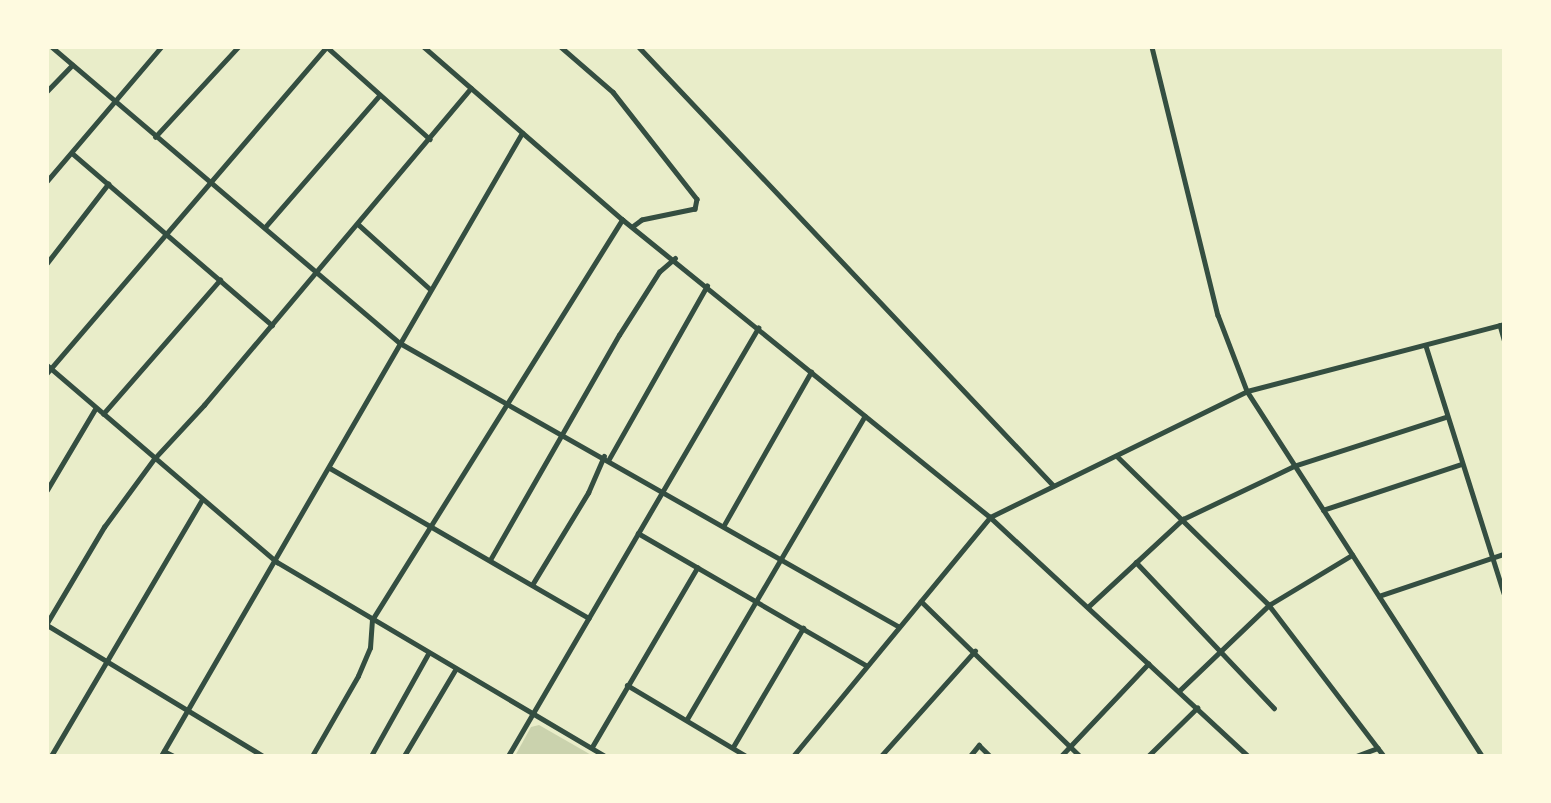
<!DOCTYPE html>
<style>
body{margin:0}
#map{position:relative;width:1551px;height:803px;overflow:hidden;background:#e9edc9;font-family:"Fira Sans Condensed",sans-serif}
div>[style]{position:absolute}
.green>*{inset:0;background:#cad2ad}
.minor>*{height:4.5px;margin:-2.25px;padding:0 2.25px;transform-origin:2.25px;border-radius:2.25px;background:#344e41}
.tertiary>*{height:5px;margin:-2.5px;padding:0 2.5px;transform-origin:2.5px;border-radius:2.5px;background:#344e41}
span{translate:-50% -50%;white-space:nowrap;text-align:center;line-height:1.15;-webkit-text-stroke:5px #fefae0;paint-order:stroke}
.frame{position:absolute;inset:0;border:49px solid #fefae0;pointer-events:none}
</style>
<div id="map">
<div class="green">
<div style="clip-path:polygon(539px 725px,593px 756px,515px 756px,531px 727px)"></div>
</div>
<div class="minor">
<div style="left:52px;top:47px;width:457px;rotate:40.4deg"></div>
<div style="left:400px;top:343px;width:573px;rotate:29.61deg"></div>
<div style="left:327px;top:47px;width:138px;rotate:41.8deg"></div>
<div style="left:424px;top:47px;width:262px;rotate:41deg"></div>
<div style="left:622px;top:219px;width:474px;rotate:39deg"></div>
<div style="left:990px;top:517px;width:352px;rotate:42.8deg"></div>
<div style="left:561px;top:47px;width:69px;rotate:40.9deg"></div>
<div style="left:613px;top:92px;width:136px;rotate:51.9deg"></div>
<div style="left:697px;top:199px;width:10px;rotate:101deg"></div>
<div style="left:695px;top:209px;width:54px;rotate:168.3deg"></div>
<div style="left:642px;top:220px;width:10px;rotate:143deg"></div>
<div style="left:639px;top:47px;width:603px;rotate:46.61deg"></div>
<div style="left:1152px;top:47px;width:276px;rotate:76.2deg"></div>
<div style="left:1218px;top:315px;width:81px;rotate:69.1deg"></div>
<div style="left:1247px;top:391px;width:434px;rotate:57.2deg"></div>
<div style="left:47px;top:91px;width:36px;rotate:-46deg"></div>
<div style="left:155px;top:137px;width:122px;rotate:-47.3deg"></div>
<div style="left:72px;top:153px;width:264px;rotate:40.7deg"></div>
<div style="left:47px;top:181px;width:176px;rotate:-49.6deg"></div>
<div style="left:359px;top:225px;width:96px;rotate:42deg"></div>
<div style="left:266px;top:226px;width:172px;rotate:-49deg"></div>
<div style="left:47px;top:263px;width:100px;rotate:-52.3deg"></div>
<div style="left:1500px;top:325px;width:15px;rotate:74deg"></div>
<div style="left:1426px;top:346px;width:259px;rotate:72.5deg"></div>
<div style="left:47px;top:365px;width:303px;rotate:40.6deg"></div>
<div style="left:277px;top:562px;width:381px;rotate:30.6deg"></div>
<div style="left:47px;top:373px;width:429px;rotate:-49.4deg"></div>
<div style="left:103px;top:414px;width:178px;rotate:-48.9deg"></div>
<div style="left:1118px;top:457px;width:211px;rotate:44.4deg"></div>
<div style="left:1269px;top:605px;width:190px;rotate:52.7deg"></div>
<div style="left:609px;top:459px;width:199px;rotate:-60.5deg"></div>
<div style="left:330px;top:468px;width:299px;rotate:30.1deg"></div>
<div style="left:47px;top:490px;width:94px;rotate:-59.3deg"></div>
<div style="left:1323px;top:510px;width:145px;rotate:-18.4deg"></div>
<div style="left:724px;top:525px;width:176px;rotate:-60.4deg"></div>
<div style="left:638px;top:533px;width:263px;rotate:30.1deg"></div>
<div style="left:490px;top:560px;width:259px;rotate:-60.2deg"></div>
<div style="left:619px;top:335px;width:75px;rotate:-57.6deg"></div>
<div style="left:659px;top:272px;width:21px;rotate:-41deg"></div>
<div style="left:1136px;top:562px;width:201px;rotate:46.6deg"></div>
<div style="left:532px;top:585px;width:108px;rotate:-58.7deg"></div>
<div style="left:588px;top:493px;width:40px;rotate:-66.6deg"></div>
<div style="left:1379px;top:596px;width:132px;rotate:-18.6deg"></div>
<div style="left:921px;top:601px;width:222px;rotate:44.3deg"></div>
<div style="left:1089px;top:606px;width:128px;rotate:-42.8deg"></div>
<div style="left:1183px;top:519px;width:123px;rotate:-25.5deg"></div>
<div style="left:1294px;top:466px;width:160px;rotate:-17.9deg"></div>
<div style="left:47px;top:623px;width:112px;rotate:-59.3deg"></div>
<div style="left:104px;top:527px;width:84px;rotate:-53.7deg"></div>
<div style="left:154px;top:459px;width:74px;rotate:-47.2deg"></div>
<div style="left:204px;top:405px;width:414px;rotate:-49.9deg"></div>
<div style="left:47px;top:625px;width:253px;rotate:31.2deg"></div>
<div style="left:627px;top:685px;width:139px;rotate:30.8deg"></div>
<div style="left:1179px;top:691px;width:124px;rotate:-43.7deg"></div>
<div style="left:1269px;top:605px;width:97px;rotate:-31.1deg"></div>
<div style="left:687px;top:719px;width:351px;rotate:-59.6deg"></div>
<div style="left:592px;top:747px;width:208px;rotate:-59.6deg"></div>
<div style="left:733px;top:747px;width:138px;rotate:-59.5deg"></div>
<div style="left:164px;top:751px;width:11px;rotate:27deg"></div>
<div style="left:51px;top:756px;width:297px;rotate:-59.5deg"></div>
<div style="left:161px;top:756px;width:720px;rotate:-59.91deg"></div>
<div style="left:312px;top:756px;width:92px;rotate:-60.1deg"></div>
<div style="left:358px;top:676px;width:30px;rotate:-67deg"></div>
<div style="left:370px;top:648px;width:28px;rotate:-86deg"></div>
<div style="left:372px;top:620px;width:472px;rotate:-58deg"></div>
<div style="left:371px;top:756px;width:117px;rotate:-60.8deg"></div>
<div style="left:404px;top:756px;width:100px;rotate:-59.3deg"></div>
<div style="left:508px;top:756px;width:496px;rotate:-59.7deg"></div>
<div style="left:881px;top:756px;width:141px;rotate:-48.2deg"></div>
<div style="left:970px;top:756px;width:14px;rotate:-51deg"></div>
<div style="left:979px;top:745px;width:16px;rotate:45deg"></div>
<div style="left:1061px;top:756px;width:127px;rotate:-46.6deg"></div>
<div style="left:1148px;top:756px;width:69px;rotate:-44.4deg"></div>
<div style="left:1356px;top:756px;width:23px;rotate:-20deg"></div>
</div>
<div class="tertiary">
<div style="left:793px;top:756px;width:310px;rotate:-50.5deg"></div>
<div style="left:990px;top:517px;width:286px;rotate:-26.1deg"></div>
<div style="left:1247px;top:391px;width:266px;rotate:-14.6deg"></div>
</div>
<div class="frame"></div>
</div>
